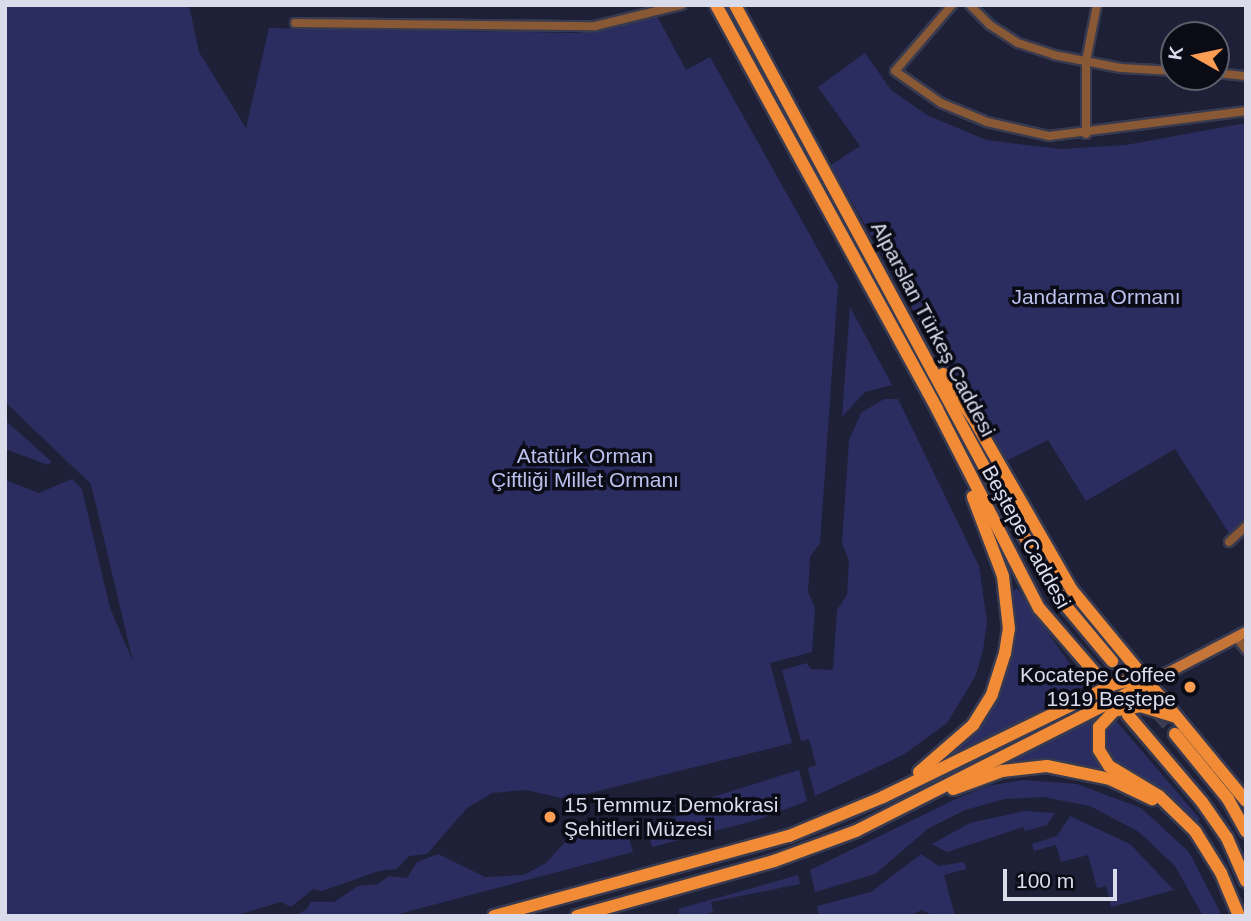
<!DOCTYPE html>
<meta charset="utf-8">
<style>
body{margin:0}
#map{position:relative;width:1251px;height:921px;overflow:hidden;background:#1e2037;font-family:Helvetica,sans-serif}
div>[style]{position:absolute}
.green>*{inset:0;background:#2b2d60}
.primary-tunnel>*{height:12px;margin-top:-6px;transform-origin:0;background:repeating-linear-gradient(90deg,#3a3c52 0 12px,transparent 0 18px)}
.roads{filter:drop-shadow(2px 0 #383a50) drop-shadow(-2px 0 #383a50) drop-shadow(0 2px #383a50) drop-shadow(0 -2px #383a50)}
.street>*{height:8px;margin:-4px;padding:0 4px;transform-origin:4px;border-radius:4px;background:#895834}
.secondary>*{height:10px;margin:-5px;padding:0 5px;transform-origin:5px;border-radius:5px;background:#c47537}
.primary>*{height:12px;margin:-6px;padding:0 6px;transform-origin:6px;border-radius:6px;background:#f18b36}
.dots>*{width:19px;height:19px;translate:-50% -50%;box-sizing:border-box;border:4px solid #0a0b15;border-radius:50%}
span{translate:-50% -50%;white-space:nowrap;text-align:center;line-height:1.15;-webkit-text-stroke:7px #0a0b15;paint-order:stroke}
.park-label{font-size:21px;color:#bac1ec}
.street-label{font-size:21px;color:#dadcec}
.poi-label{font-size:21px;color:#dadcec}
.right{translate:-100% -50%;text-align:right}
.left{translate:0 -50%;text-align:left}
.frame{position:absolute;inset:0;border:7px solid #dadcec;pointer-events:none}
.north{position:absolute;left:1160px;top:21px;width:70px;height:70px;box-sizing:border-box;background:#0a0b15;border:2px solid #5d5f6b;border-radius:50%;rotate:279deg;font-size:19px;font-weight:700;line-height:28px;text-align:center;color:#dadcec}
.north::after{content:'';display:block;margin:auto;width:24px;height:32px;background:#fc9d54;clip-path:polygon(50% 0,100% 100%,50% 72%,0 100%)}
.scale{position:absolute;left:1003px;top:869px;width:114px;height:32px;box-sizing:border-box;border:4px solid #dadcec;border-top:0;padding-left:9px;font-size:21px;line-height:24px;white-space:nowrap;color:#dadcec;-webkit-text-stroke:5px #0a0b15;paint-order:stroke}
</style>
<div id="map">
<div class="green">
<div style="clip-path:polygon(5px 5px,189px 5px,199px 52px,246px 128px,269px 28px,579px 33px,657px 16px,686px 70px,710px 57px,838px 285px,820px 543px,810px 557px,808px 592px,815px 608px,812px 652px,770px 663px,792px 743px,566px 799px,526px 790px,492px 793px,467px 808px,427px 854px,409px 856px,397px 869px,379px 871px,322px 891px,313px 889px,291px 907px,281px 902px,237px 915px,5px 916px,5px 480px,39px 493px,72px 479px,82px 489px,110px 608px,133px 662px,91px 484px,5px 402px)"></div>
<div style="clip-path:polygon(865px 53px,891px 90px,927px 115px,986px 140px,1060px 149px,1126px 145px,1246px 123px,1246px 519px,1229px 533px,1175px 449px,1086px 501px,1048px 440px,1006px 461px,988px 425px,936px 350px,831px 165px,860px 146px,818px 87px)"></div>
<div style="clip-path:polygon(850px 307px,892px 385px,865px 392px,842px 417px)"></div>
<div style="clip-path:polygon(884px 399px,898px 399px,979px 566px,987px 622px,983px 650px,976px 675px,947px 723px,903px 755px,815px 796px,808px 768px,816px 765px,809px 739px,801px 741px,782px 670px,807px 663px,811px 669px,833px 670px,837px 610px,847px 595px,849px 560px,842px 544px,849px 440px,861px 413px)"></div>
<div style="clip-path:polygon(5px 420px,52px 462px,48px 465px,5px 449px)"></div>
<div style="clip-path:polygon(1017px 588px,1085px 686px,933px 768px,977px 728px,996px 695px,1009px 662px,1011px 592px)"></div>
<div style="clip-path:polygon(1106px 711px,1095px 725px,1092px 741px,1095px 755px,1107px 770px,1042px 761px,992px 768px)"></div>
<div style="clip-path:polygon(1112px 716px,1200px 819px,1196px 824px,1158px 790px,1107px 759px,1102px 732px)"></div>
<div style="clip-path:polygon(799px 770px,807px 801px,757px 820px,652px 847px,648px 832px,654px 822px,682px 815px,680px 807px)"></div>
<div style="clip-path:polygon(1023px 780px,1077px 784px,1141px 808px,1189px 852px,1222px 916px,1203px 916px,1175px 866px,1139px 832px,1090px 806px,1043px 797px,1005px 799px,965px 810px,929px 828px,875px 874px,815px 892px,810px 870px,958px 798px,987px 786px)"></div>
<div style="clip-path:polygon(1025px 811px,1055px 813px,1047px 825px,1025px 831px,1023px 827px,947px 852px,932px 844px,970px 823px)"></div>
<div style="clip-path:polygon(1070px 816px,1130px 844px,1174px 890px,1111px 907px,1106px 886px,1097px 888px,1088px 855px,1061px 862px,1056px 845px,1034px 851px,1032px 844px,1057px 836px)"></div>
<div style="clip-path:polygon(589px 831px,592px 839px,620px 831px,629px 837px,633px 852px,391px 916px,292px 916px,306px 910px,311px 902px,334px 902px,358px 886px,378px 884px,389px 876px,407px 878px,417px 862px,438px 854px,485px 877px,524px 875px,546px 863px,568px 839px)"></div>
<div style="clip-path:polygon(921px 854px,939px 866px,964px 862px,966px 869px,944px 875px,955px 916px,934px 916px,922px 910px,908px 916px,819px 916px,817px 906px,871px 892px)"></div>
<div style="clip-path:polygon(798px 875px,800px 884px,711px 902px,713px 912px,700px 916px,680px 916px,678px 909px)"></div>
</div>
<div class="primary-tunnel">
<div style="left:1112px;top:661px;width:96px;rotate:49.2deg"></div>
</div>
<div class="roads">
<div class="street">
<div style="left:952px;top:5px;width:87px;rotate:130.8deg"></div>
<div style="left:895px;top:71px;width:56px;rotate:34.8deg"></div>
<div style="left:941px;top:103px;width:50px;rotate:22.4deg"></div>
<div style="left:987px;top:122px;width:64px;rotate:12.7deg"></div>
<div style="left:1049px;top:136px;width:199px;rotate:-7.2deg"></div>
<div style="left:970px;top:5px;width:28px;rotate:45deg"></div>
<div style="left:990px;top:25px;width:33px;rotate:33deg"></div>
<div style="left:1018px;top:43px;width:38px;rotate:18deg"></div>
<div style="left:1054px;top:55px;width:68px;rotate:11deg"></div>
<div style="left:1121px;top:68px;width:53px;rotate:3.2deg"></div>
<div style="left:295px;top:23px;width:300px;rotate:0.6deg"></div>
<div style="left:595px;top:26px;width:89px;rotate:-13.7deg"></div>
<div style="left:1216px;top:73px;width:30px;rotate:6deg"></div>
<div style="left:1086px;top:134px;width:73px;rotate:-90deg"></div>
<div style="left:1086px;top:61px;width:57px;rotate:-78.9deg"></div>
<div style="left:1229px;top:542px;width:23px;rotate:-43deg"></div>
<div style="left:1236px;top:637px;width:16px;rotate:52deg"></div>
</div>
<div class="secondary">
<div style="left:1148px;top:683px;width:110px;rotate:-27.5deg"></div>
</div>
<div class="primary">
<div style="left:716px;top:5px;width:460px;rotate:61.3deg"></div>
<div style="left:937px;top:409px;width:224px;rotate:62.9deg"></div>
<div style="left:1039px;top:608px;width:87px;rotate:49.2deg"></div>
<div style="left:735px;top:5px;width:558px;rotate:61.64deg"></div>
<div style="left:1000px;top:496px;width:128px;rotate:59deg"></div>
<div style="left:1066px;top:606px;width:72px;rotate:50.1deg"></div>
<div style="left:943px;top:374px;width:53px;rotate:55.7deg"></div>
<div style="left:973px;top:418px;width:198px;rotate:60.1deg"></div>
<div style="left:1072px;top:590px;width:273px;rotate:50.5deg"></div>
<div style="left:1128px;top:715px;width:114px;rotate:49.6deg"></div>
<div style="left:1202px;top:802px;width:44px;rotate:55.2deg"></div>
<div style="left:1227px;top:838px;width:47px;rotate:66.2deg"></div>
<div style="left:1173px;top:716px;width:34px;rotate:-163deg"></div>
<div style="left:1141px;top:706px;width:27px;rotate:170deg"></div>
<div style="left:1114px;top:711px;width:22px;rotate:133deg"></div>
<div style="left:1099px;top:727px;width:23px;rotate:90deg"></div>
<div style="left:1099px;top:750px;width:19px;rotate:58deg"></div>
<div style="left:1109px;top:766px;width:58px;rotate:31deg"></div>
<div style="left:1159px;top:796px;width:50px;rotate:44.2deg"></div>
<div style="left:1195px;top:831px;width:49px;rotate:58.2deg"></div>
<div style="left:1221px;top:873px;width:47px;rotate:67.3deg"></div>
<div style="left:1175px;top:734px;width:84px;rotate:50.8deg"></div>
<div style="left:1228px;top:799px;width:37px;rotate:61deg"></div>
<div style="left:919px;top:772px;width:72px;rotate:-41deg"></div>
<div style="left:973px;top:725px;width:36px;rotate:-58deg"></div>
<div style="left:992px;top:694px;width:43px;rotate:-72.4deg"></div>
<div style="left:1005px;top:653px;width:24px;rotate:-81deg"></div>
<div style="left:1009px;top:629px;width:53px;rotate:-96.5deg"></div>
<div style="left:1003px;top:576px;width:85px;rotate:-110.8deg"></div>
<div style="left:953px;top:789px;width:52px;rotate:-20.2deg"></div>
<div style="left:1002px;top:771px;width:45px;rotate:-6.3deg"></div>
<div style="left:1047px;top:766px;width:64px;rotate:11.7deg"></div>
<div style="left:1110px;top:779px;width:47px;rotate:25.5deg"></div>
<div style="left:494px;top:916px;width:306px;rotate:-15.2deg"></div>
<div style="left:789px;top:836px;width:102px;rotate:-22.5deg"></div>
<div style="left:883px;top:797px;width:258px;rotate:-26deg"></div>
<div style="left:1115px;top:684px;width:16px;rotate:-14deg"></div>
<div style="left:1131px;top:680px;width:17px;rotate:10deg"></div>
<div style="left:577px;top:916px;width:205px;rotate:-15.6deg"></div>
<div style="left:774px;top:861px;width:87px;rotate:-20.1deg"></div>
<div style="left:856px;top:831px;width:327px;rotate:-26.9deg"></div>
</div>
</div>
<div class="dots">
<div style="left:1190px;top:687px;background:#fc9d54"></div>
<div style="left:550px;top:817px;background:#fc9d54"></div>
</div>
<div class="park-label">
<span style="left:1096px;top:297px">Jandarma Ormanı</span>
<span style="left:585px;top:468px">Atatürk Orman<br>Çiftliği Millet Ormanı</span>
</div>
<div class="street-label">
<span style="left:933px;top:329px;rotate:62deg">Alparslan Türkeş Caddesi</span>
<span style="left:1026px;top:537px;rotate:61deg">Beştepe Caddesi</span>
</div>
<div class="poi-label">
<span class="right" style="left:1176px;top:687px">Kocatepe Coffee<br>1919 Beştepe</span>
<span class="left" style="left:564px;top:817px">15 Temmuz Demokrasi<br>Şehitleri Müzesi</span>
</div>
<div class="frame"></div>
<div class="north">K</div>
<div class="scale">100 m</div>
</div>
